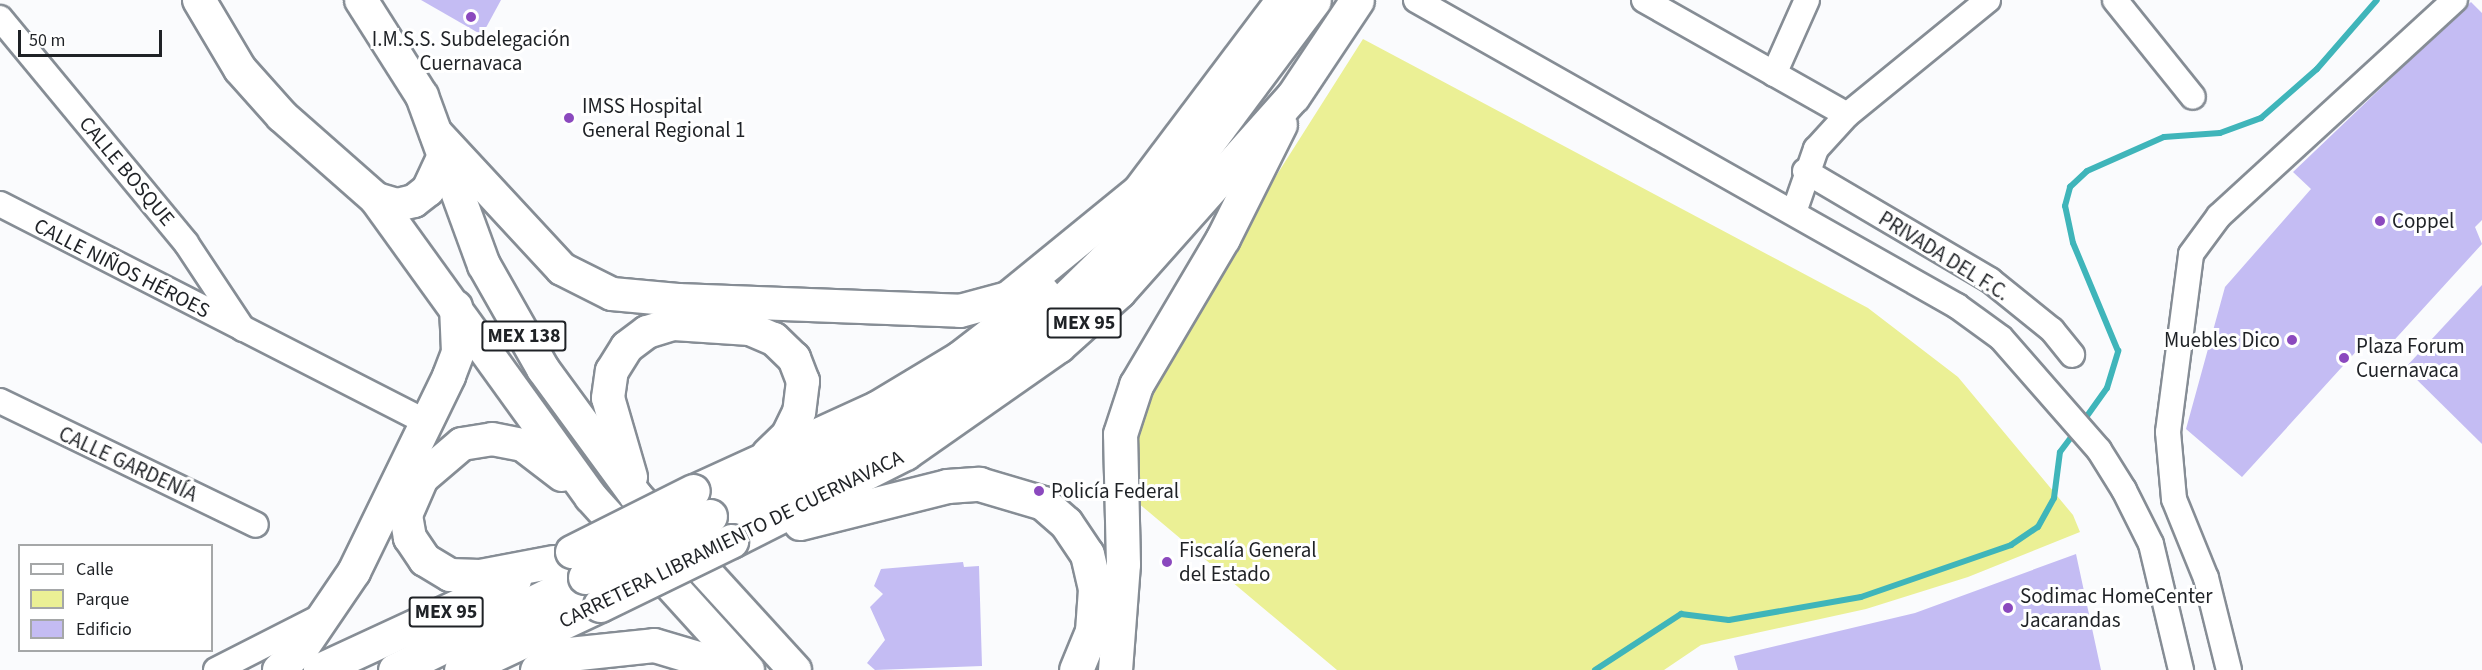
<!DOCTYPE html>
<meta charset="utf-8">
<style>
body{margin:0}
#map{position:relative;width:2482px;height:670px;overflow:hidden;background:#fafbfd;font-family:"Source Sans 3",sans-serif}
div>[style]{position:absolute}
.green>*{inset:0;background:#ebf095}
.stream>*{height:6px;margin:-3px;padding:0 3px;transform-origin:3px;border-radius:3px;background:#3fb5ba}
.building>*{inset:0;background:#c4bcf3}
.roads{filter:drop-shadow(2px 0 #868d95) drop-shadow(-2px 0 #868d95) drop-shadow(0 2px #868d95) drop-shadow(0 -2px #868d95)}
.minor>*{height:24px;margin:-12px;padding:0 12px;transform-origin:12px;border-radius:12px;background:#fff}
.major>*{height:32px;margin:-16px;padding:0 16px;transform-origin:16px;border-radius:16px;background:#fff}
.highway>*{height:33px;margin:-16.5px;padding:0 16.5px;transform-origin:16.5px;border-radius:16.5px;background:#fff}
.bridges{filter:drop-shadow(2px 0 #868d95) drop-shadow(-2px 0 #868d95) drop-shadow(0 2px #868d95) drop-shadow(0 -2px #868d95)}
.major-bridge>*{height:32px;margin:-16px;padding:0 16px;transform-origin:16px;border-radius:16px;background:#fff}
.highway-bridge>*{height:33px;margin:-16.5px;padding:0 16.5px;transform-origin:16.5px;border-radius:16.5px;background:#fff}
.dots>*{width:16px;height:16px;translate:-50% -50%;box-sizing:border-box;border:3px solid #fff;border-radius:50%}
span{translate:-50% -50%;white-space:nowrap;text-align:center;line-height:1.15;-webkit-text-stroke:6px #fff;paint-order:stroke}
.shield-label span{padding:2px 4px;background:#fff;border:2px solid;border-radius:4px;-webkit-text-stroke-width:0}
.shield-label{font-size:20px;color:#1f2226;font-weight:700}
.poi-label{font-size:21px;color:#1f2226}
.left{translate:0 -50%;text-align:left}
.right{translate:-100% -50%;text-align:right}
.street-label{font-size:21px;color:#1f2226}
.legend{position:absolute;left:18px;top:544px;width:195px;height:108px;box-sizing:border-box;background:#fff;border:2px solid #a5a7a8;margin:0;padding:8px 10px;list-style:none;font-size:18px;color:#1f2226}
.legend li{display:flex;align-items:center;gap:12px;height:30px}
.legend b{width:30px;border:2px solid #a5a7a8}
.scale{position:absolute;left:18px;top:30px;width:144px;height:27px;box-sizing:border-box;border:3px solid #1f2226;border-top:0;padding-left:8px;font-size:18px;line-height:21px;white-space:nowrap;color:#1f2226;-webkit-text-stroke:4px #fff;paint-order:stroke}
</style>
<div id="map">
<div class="green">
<div style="clip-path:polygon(1363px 39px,1868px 308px,1958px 377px,2073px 515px,2080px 532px,1968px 577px,1866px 609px,1701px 645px,1664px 670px,1337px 670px,1131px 497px,1137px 438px,1170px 343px)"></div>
</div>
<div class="stream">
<div style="left:2082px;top:423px;width:43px;rotate:-54.5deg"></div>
<div style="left:2107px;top:388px;width:39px;rotate:-73deg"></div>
<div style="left:2118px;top:351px;width:117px;rotate:-112.6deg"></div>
<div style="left:2073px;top:243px;width:38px;rotate:-102deg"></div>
<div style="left:2065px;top:206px;width:20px;rotate:-75deg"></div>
<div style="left:2070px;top:187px;width:23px;rotate:-43deg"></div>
<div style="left:2087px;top:171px;width:84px;rotate:-23.8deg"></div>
<div style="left:2164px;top:137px;width:56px;rotate:-4.1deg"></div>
<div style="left:2220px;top:133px;width:44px;rotate:-20.1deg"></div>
<div style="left:2261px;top:118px;width:74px;rotate:-41.2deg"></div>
<div style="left:2317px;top:69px;width:91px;rotate:-49deg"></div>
<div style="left:1595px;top:670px;width:103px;rotate:-33.1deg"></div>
<div style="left:1681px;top:614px;width:48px;rotate:7.1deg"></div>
<div style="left:1729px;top:620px;width:134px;rotate:-9.9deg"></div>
<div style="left:1861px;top:597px;width:159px;rotate:-19.1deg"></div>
<div style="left:2011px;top:545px;width:32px;rotate:-34deg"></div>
<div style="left:2038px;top:527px;width:33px;rotate:-61deg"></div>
<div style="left:2054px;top:498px;width:46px;rotate:-82.6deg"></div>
<div style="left:2060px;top:452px;width:26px;rotate:-53deg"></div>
</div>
<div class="building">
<div style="clip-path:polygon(421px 0,501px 0,482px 35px)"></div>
<div style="clip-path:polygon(2471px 2px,2482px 13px,2482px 220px,2475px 227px,2482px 244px,2388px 347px,2372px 334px,2242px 477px,2186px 429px,2225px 287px,2311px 189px,2293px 172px)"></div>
<div style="clip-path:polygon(2482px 285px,2482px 444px,2405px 368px)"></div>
<div style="clip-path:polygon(2076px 554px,2101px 670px,1738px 670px,1734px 656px,1915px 613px)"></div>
<div style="clip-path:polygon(963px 562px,964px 567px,979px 566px,982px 666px,875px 670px,867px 663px,885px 640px,870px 607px,883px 594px,874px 586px,881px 569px)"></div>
</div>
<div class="roads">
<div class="minor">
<div style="left:1416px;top:0;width:622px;rotate:29.49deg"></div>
<div style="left:1957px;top:306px;width:54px;rotate:36deg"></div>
<div style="left:2001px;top:338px;width:149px;rotate:48.8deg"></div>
<div style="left:2099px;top:450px;width:47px;rotate:58deg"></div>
<div style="left:2124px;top:490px;width:60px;rotate:63.4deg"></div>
<div style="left:2151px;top:544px;width:130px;rotate:76.6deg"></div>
<div style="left:1644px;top:0;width:233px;rotate:29.5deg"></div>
<div style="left:2115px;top:0;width:124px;rotate:51.2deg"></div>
<div style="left:0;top:18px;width:292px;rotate:50.4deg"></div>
<div style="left:186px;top:243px;width:103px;rotate:56.5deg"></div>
<div style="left:1774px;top:74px;width:81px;rotate:-66deg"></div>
<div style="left:1805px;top:171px;width:215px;rotate:30.5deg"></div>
<div style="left:1990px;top:280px;width:80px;rotate:38.9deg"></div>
<div style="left:2052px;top:330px;width:32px;rotate:51deg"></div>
<div style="left:0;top:204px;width:467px;rotate:27.1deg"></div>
<div style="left:1794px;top:212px;width:67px;rotate:-70.8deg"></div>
<div style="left:1816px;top:149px;width:46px;rotate:-47.6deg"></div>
<div style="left:1847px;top:115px;width:182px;rotate:-39.2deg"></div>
<div style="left:0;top:401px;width:284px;rotate:25.8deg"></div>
<div style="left:216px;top:670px;width:123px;rotate:-27deg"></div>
<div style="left:2229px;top:670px;width:95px;rotate:-104deg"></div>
<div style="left:2206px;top:578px;width:85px;rotate:-112.1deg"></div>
<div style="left:2174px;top:499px;width:67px;rotate:-95.1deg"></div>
<div style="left:2168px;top:432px;width:179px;rotate:-82.6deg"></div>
<div style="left:2191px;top:254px;width:47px;rotate:-53.6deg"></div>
<div style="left:2219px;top:216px;width:320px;rotate:-42.5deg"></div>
</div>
<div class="major">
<div style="left:199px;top:0;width:80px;rotate:59.3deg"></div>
<div style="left:240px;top:69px;width:63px;rotate:48.2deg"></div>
<div style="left:282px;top:116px;width:125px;rotate:41.4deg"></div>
<div style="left:376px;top:199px;width:367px;rotate:54.2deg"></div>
<div style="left:591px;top:497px;width:234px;rotate:47.8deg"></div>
<div style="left:361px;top:0;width:114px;rotate:57.6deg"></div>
<div style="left:422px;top:96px;width:180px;rotate:69.9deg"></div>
<div style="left:484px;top:265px;width:120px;rotate:60.4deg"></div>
<div style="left:543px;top:369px;width:157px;rotate:53.8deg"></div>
<div style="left:636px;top:496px;width:236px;rotate:47.6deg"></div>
<div style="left:436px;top:133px;width:185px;rotate:47.2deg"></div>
<div style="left:562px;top:269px;width:56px;rotate:26.6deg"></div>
<div style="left:612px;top:294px;width:66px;rotate:5.2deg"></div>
<div style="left:678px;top:300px;width:282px;rotate:2.2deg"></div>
<div style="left:960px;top:311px;width:50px;rotate:-15.2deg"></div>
<div style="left:1008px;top:298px;width:176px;rotate:-39.2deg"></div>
<div style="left:376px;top:199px;width:22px;rotate:16deg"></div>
<div style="left:397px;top:205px;width:17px;rotate:-13deg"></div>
<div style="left:414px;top:201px;width:18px;rotate:-38deg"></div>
<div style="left:428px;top:190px;width:35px;rotate:-65deg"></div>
<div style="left:1130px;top:203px;width:254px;rotate:-53deg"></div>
<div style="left:631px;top:477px;width:82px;rotate:-106.2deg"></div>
<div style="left:608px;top:398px;width:27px;rotate:-82deg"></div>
<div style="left:612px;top:371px;width:28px;rotate:-58deg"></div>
<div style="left:627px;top:347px;width:25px;rotate:-37deg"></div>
<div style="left:647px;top:332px;width:28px;rotate:-17deg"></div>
<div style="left:674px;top:324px;width:76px;rotate:3.8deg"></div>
<div style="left:750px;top:329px;width:26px;rotate:23deg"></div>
<div style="left:774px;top:339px;width:28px;rotate:44deg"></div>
<div style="left:794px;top:358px;width:25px;rotate:69deg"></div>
<div style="left:803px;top:381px;width:31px;rotate:97deg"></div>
<div style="left:799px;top:412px;width:25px;rotate:116deg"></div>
<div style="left:788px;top:435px;width:28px;rotate:136deg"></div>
<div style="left:697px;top:490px;width:198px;rotate:-24.5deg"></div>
<div style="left:877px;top:408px;width:97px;rotate:-31.1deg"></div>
<div style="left:960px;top:358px;width:106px;rotate:-37.7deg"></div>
<div style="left:554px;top:562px;width:75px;rotate:169.3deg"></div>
<div style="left:480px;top:576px;width:30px;rotate:-178deg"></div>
<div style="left:450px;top:575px;width:29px;rotate:-149deg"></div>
<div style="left:425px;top:560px;width:27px;rotate:-124deg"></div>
<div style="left:410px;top:538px;width:23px;rotate:-100deg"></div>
<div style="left:406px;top:515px;width:40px;rotate:-66.6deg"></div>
<div style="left:422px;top:478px;width:52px;rotate:-40.4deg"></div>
<div style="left:462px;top:444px;width:30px;rotate:-9deg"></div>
<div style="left:492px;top:439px;width:32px;rotate:11deg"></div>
<div style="left:523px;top:445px;width:49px;rotate:37.6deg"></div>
<div style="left:279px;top:670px;width:33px;rotate:-44deg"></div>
<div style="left:303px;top:647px;width:91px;rotate:-55.8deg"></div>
<div style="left:354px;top:572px;width:218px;rotate:-64.1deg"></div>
<div style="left:449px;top:376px;width:26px;rotate:-69deg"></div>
<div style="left:458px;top:352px;width:45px;rotate:-92.5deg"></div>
<div style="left:320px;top:670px;width:215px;rotate:-24.8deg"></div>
</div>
<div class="highway">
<div style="left:710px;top:516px;width:202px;rotate:-26.2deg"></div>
<div style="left:891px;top:427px;width:180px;rotate:-34.8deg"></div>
<div style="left:1039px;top:324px;width:172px;rotate:-44.3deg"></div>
<div style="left:1162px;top:204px;width:254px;rotate:-53.3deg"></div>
<div style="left:800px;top:523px;width:152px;rotate:-14.1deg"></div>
<div style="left:947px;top:486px;width:32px;rotate:-4deg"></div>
<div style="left:979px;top:484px;width:67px;rotate:16.5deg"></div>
<div style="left:1043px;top:503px;width:30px;rotate:41deg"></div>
<div style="left:1066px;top:523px;width:37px;rotate:56deg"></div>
<div style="left:1087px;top:554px;width:36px;rotate:77deg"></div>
<div style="left:1095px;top:589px;width:42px;rotate:94.1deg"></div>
<div style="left:1092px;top:631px;width:42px;rotate:112.3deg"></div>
<div style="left:731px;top:541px;width:195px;rotate:-26.8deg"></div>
<div style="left:905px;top:453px;width:187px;rotate:-35deg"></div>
<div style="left:1058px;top:346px;width:82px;rotate:-42deg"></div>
<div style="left:1119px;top:291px;width:261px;rotate:-48.3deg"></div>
<div style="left:1293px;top:96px;width:115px;rotate:-56.3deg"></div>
<div style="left:395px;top:670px;width:212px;rotate:-26.1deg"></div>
<div style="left:461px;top:670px;width:153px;rotate:-25.1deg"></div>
<div style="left:537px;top:670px;width:36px;rotate:-27deg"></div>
<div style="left:569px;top:654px;width:85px;rotate:-6deg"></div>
<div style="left:654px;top:645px;width:88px;rotate:16.6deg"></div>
<div style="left:1115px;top:670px;width:106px;rotate:-85.7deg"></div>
<div style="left:1123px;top:564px;width:130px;rotate:-91.3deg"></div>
<div style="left:1120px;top:434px;width:52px;rotate:-71.9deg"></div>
<div style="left:1136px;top:385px;width:171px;rotate:-59.4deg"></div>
<div style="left:1223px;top:238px;width:127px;rotate:-63.4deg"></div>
</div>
</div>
<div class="bridges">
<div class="major-bridge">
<div style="left:572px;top:552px;width:136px;rotate:-26.6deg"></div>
</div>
<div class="highway-bridge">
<div style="left:585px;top:577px;width:139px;rotate:-26deg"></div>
<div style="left:600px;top:605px;width:146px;rotate:-26deg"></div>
</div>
</div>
<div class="dots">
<div style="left:471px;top:17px;background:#8b49be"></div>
<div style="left:569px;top:118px;background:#8b49be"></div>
<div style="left:2380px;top:221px;background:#8b49be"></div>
<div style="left:2292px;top:340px;background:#8b49be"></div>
<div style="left:2344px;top:358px;background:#8b49be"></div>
<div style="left:1039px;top:491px;background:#8b49be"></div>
<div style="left:1167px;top:562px;background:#8b49be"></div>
<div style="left:2008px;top:608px;background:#8b49be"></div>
</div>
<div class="shield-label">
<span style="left:1084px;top:323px">MEX 95</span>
<span style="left:524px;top:336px">MEX 138</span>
<span style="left:446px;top:612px">MEX 95</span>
</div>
<div class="poi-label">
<span style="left:471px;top:51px">I.M.S.S. Subdelegación<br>Cuernavaca</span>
<span class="left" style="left:582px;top:118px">IMSS Hospital<br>General Regional 1</span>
<span class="left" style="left:2392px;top:221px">Coppel</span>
<span class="right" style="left:2280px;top:340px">Muebles Dico</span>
<span class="left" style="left:2356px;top:358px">Plaza Forum<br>Cuernavaca</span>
<span class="left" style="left:1051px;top:491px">Policía Federal</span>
<span class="left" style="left:1179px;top:562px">Fiscalía General<br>del Estado</span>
<span class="left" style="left:2020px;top:608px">Sodimac HomeCenter<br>Jacarandas</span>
</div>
<div class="street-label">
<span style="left:127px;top:171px;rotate:50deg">CALLE BOSQUE</span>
<span style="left:1944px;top:256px;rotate:32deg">PRIVADA DEL F.C.</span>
<span style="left:122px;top:268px;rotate:27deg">CALLE NIÑOS HÉROES</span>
<span style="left:128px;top:464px;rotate:25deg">CALLE GARDENÍA</span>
<span style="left:731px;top:539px;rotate:-26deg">CARRETERA LIBRAMIENTO DE CUERNAVACA</span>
</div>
<ul class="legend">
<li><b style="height:8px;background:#fff"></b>Calle</li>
<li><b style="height:16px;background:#ebf095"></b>Parque</li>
<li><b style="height:16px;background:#c4bcf3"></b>Edificio</li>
</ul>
<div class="scale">50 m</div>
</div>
